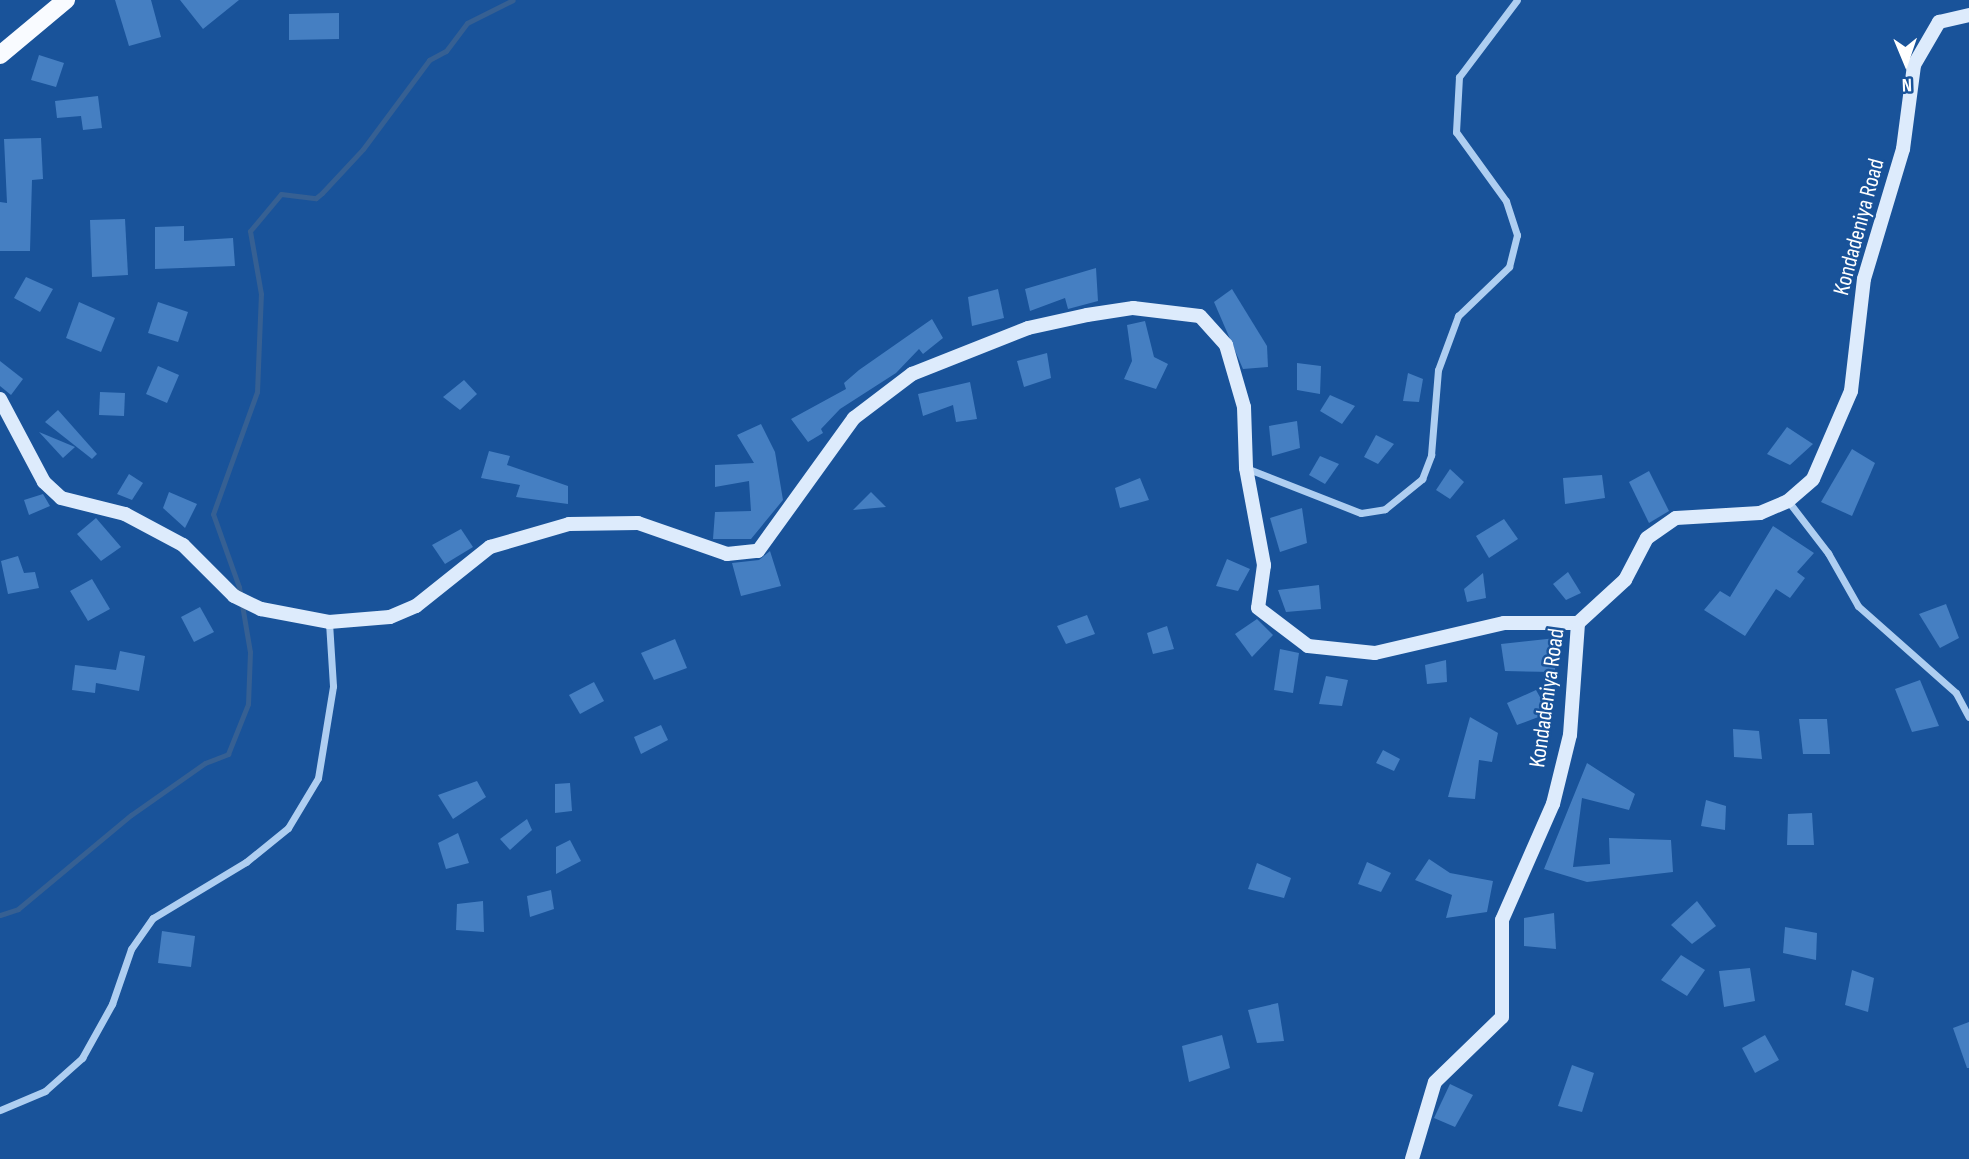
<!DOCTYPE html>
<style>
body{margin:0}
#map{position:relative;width:1969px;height:1159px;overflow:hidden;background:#19539a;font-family:"Sofia Sans Condensed",sans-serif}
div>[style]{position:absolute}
.stream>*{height:5px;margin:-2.5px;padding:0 2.5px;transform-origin:2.5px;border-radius:2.5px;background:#366093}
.building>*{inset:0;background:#457fc2}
.street>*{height:7px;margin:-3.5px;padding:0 3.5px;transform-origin:3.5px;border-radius:3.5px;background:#aecef1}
.secondary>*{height:14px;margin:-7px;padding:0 7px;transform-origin:7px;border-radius:7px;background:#ddebfc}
.primary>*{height:18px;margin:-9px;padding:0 9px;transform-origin:9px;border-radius:9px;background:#f9fbff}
span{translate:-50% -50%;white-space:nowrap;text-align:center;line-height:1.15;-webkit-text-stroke:5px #19539a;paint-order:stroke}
.street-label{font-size:23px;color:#fff}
.north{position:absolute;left:1871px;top:28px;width:70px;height:70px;-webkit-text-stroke:5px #19539a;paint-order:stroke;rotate:178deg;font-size:19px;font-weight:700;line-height:28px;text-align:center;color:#fff}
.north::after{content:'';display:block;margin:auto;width:24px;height:32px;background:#fff;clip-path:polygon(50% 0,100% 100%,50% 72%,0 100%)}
</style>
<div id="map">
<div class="stream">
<div style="left:0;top:915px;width:19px;rotate:-18deg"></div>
<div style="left:18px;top:909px;width:147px;rotate:-39.8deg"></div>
<div style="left:131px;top:815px;width:90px;rotate:-35.1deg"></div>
<div style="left:205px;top:763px;width:25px;rotate:-21deg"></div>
<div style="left:228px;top:754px;width:54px;rotate:-68.2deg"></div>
<div style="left:248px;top:704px;width:52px;rotate:-87.8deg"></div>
<div style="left:250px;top:652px;width:66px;rotate:-99.6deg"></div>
<div style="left:239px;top:587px;width:77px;rotate:-109.6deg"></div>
<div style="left:213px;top:514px;width:130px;rotate:-70.2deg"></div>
<div style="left:257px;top:392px;width:98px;rotate:-87.7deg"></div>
<div style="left:261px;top:294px;width:64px;rotate:-99.9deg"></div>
<div style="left:250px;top:231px;width:48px;rotate:-50deg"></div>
<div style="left:281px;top:194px;width:35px;rotate:7deg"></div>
<div style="left:316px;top:198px;width:8px;rotate:-40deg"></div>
<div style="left:322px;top:193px;width:60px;rotate:-47deg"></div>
<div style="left:363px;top:149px;width:111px;rotate:-53.4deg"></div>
<div style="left:429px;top:60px;width:19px;rotate:-28deg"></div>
<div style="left:446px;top:51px;width:35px;rotate:-53deg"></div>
<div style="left:467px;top:23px;width:51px;rotate:-26.6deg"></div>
</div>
<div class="building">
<div style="clip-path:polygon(115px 0,151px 0,161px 37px,129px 46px)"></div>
<div style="clip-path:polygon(180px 0,239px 0,203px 29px)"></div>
<div style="clip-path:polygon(339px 13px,339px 39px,289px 40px,289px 14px)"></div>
<div style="clip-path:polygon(39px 55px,64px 63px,56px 87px,31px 80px)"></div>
<div style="clip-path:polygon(98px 96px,102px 128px,83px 130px,81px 116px,57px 118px,55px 101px)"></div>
<div style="clip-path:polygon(41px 138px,43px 179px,32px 180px,30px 251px,0 251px,0 202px,7px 203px,4px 139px)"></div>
<div style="clip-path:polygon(125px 219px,128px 275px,92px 277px,90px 220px)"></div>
<div style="clip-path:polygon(184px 226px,184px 241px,233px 238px,235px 266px,155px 269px,155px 227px)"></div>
<div style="clip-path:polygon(1096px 268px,1098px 301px,1068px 309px,1065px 298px,1030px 311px,1025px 289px)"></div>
<div style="clip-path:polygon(26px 277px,53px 289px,40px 312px,14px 298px)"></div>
<div style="clip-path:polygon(998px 289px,1004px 318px,972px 326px,968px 297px)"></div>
<div style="clip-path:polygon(1232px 289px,1267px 346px,1268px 367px,1243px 369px,1214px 302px)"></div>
<div style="clip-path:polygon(79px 302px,115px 318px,101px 352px,66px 338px)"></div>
<div style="clip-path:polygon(158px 302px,188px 312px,178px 342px,148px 333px)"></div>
<div style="clip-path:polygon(932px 319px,943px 338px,923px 354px,919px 349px,896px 373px,840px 409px,821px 429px,823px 433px,808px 442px,791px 419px,846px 389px,844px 383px,859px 370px)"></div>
<div style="clip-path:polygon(1145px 321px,1154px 357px,1168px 364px,1156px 389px,1124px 379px,1132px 361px,1127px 325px)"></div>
<div style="clip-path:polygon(1047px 353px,1051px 378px,1024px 387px,1017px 361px)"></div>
<div style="clip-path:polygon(0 361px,23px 379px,11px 395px,0 386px)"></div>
<div style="clip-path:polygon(1297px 363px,1321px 366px,1320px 394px,1297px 390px)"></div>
<div style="clip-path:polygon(158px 366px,179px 375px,167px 403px,146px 394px)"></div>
<div style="clip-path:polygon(1408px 373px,1423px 379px,1419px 402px,1403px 401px)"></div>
<div style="clip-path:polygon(464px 380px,477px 394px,460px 410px,443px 397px)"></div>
<div style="clip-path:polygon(970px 382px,977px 419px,956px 422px,953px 405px,923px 416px,918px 394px)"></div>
<div style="clip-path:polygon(100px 392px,125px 393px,124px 416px,99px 415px)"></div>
<div style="clip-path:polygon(1330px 395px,1355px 406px,1342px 424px,1320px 411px)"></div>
<div style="clip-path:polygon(58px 410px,97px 454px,92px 459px,45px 422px)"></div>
<div style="clip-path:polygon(1297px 421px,1300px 448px,1272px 456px,1269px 426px)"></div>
<div style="clip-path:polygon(761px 424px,775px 452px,783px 500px,751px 539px,713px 539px,715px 512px,751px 511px,749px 481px,715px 487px,715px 465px,754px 463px,737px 435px)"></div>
<div style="clip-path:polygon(1787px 427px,1813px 444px,1790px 465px,1767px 454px)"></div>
<div style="clip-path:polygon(39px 432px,75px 447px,63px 458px)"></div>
<div style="clip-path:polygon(1376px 435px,1394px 444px,1378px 464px,1364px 457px)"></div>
<div style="clip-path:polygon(1852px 449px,1875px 463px,1852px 516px,1821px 502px)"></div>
<div style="clip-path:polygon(489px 451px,510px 456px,507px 465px,568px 486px,568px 504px,516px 497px,520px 485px,481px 478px)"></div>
<div style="clip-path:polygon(1320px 456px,1339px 464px,1325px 484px,1309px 475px)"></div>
<div style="clip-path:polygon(1450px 469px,1464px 482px,1450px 499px,1436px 490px)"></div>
<div style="clip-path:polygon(1649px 471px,1669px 511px,1649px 523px,1629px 482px)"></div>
<div style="clip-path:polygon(129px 474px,143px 483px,132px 500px,117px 494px)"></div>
<div style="clip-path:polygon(1602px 475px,1605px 498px,1565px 504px,1563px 478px)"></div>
<div style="clip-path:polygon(1140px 478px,1149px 500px,1120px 508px,1115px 488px)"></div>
<div style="clip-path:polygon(169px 492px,197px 504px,185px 528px,163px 508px)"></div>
<div style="clip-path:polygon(871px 492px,886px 507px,853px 510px)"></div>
<div style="clip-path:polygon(43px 494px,50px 506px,29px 515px,24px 500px)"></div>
<div style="clip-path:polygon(1302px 508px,1307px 543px,1280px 552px,1270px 518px)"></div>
<div style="clip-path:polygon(96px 518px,121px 547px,101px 561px,77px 534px)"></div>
<div style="clip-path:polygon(1504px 519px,1518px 539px,1489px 558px,1476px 536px)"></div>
<div style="clip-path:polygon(1773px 526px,1814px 553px,1797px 572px,1805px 578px,1790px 598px,1776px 589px,1745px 636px,1704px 610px,1720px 591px,1730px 597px)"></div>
<div style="clip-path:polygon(461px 529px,473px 547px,445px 564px,432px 545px)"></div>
<div style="clip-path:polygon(770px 551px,781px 586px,741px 596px,732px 563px,759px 560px)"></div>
<div style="clip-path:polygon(18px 556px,24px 573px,35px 572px,39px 588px,8px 594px,1px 561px)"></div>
<div style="clip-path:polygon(1227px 559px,1250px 569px,1238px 591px,1216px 586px)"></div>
<div style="clip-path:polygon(1568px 572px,1581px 593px,1566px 600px,1553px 584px)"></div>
<div style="clip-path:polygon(1483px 573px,1486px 598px,1467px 602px,1464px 589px)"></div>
<div style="clip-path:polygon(92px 579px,110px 609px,88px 621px,70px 591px)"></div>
<div style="clip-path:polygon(1319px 585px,1321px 609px,1286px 612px,1278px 590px)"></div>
<div style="clip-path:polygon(1946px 604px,1959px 638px,1940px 648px,1919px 614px)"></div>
<div style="clip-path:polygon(200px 607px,214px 632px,194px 642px,181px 617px)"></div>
<div style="clip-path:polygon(1087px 615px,1095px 634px,1066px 644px,1057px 626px)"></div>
<div style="clip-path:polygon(1257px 619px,1273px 635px,1252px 657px,1235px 634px)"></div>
<div style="clip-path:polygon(1167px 626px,1174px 649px,1153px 654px,1147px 633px)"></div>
<div style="clip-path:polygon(1556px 638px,1555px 672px,1505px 671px,1501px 644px)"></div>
<div style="clip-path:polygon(675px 639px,687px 668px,654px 680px,641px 653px)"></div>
<div style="clip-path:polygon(1280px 649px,1299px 653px,1293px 693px,1274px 690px)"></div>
<div style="clip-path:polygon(120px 651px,145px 656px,139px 691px,96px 683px,95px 693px,72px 690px,75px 665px,116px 670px)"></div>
<div style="clip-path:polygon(1446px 660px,1447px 682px,1427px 684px,1425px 665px)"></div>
<div style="clip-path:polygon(1326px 676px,1348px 680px,1342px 706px,1319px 704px)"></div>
<div style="clip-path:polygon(1920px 680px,1939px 726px,1912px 732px,1895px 689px)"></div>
<div style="clip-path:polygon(594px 682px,604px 701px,580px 714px,569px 695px)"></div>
<div style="clip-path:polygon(1536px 690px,1549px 713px,1517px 725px,1507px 703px)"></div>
<div style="clip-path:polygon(1470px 717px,1498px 733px,1492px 762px,1479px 760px,1475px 799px,1448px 797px)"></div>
<div style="clip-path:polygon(1799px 719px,1827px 719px,1830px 754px,1803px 754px)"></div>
<div style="clip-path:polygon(661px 725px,668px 740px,641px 754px,634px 737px)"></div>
<div style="clip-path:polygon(1733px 729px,1759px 731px,1762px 759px,1734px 757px)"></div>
<div style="clip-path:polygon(1383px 750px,1400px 759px,1394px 771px,1376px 763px)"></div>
<div style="clip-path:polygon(1587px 763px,1635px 794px,1629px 810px,1582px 798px,1573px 867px,1610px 864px,1609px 838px,1671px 840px,1673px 872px,1587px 882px,1544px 869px)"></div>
<div style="clip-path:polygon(477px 781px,486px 797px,453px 819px,438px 795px)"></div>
<div style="clip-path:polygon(570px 783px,572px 811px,555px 813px,555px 784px)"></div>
<div style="clip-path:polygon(1706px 800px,1726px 806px,1725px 830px,1701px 826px)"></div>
<div style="clip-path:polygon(1812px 813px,1814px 845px,1787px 845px,1788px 814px)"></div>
<div style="clip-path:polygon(527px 819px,532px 830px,510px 850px,500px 839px)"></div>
<div style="clip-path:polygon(458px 833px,469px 863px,446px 869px,438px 843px)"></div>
<div style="clip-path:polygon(570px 840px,581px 861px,556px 874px,556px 847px)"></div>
<div style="clip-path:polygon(1429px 859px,1450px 873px,1493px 881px,1487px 912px,1446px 918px,1452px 895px,1415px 880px)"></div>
<div style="clip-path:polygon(1367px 862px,1391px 873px,1381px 892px,1358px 884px)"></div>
<div style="clip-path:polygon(1257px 863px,1291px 878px,1284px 898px,1248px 889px)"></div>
<div style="clip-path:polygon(551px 890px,554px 909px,530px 917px,527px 896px)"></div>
<div style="clip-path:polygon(483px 901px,484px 932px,456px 930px,457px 904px)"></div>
<div style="clip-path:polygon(1697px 901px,1716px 926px,1692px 944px,1671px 925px)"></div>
<div style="clip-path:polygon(1554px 913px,1556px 949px,1524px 946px,1524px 918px)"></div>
<div style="clip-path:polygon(1785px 927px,1817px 933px,1816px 960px,1783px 953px)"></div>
<div style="clip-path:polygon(162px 931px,195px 936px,191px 967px,158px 963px)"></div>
<div style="clip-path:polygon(1681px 955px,1705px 970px,1687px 996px,1661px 980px)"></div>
<div style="clip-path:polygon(1750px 968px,1755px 1001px,1724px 1007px,1719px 971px)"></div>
<div style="clip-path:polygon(1852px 970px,1874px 978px,1868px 1012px,1845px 1005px)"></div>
<div style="clip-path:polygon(1278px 1003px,1284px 1041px,1257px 1043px,1248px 1010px)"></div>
<div style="clip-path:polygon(1969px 1022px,1969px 1068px,1967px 1068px,1953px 1028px)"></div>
<div style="clip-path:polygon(1222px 1035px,1230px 1068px,1189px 1082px,1182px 1046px)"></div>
<div style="clip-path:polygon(1765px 1035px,1779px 1060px,1755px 1073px,1742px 1048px)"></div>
<div style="clip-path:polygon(1572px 1065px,1594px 1073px,1582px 1112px,1558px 1106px)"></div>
<div style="clip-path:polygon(1450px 1084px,1473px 1095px,1455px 1127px,1434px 1118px)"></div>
</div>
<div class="street">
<div style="left:1246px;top:468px;width:123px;rotate:21.4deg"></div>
<div style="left:1361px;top:513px;width:24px;rotate:-9deg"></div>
<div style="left:1385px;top:509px;width:48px;rotate:-39deg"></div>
<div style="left:1422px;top:479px;width:26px;rotate:-69deg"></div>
<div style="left:1431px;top:455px;width:85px;rotate:-85.3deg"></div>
<div style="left:1438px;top:370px;width:58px;rotate:-69.7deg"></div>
<div style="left:1458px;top:316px;width:71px;rotate:-43.9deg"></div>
<div style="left:1509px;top:267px;width:33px;rotate:-76deg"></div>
<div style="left:1517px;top:235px;width:36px;rotate:-108deg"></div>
<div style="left:1506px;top:201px;width:85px;rotate:-125.9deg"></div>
<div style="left:1456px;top:132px;width:55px;rotate:-86.9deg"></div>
<div style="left:1459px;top:77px;width:96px;rotate:-53deg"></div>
<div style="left:1788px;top:501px;width:66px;rotate:52.4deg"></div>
<div style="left:1828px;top:553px;width:61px;rotate:60.5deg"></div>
<div style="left:1858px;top:606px;width:131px;rotate:41.6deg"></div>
<div style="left:1956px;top:693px;width:27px;rotate:62deg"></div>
<div style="left:0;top:1110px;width:49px;rotate:-22.9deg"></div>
<div style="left:45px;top:1091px;width:50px;rotate:-41.7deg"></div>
<div style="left:82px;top:1058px;width:62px;rotate:-60.9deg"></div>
<div style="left:112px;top:1004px;width:58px;rotate:-70.9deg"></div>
<div style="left:131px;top:949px;width:38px;rotate:-55deg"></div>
<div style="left:153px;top:918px;width:109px;rotate:-31.1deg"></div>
<div style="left:246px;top:862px;width:54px;rotate:-39deg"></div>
<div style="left:288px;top:828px;width:58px;rotate:-59deg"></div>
<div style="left:318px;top:778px;width:93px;rotate:-80.7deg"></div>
<div style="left:333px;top:686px;width:64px;rotate:-93.6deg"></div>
</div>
<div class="secondary">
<div style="left:0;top:399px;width:94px;rotate:62.1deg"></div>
<div style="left:44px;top:482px;width:23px;rotate:43deg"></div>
<div style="left:61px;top:498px;width:66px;rotate:14deg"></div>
<div style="left:125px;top:514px;width:66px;rotate:28.1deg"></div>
<div style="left:183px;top:545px;width:72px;rotate:45deg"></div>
<div style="left:234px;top:596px;width:30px;rotate:26deg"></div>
<div style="left:261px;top:609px;width:69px;rotate:10.8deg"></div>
<div style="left:329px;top:622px;width:61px;rotate:-4.7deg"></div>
<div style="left:390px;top:617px;width:28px;rotate:-23deg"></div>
<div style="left:416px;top:606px;width:95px;rotate:-38.6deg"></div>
<div style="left:490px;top:547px;width:82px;rotate:-16.2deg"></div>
<div style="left:569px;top:524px;width:69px;rotate:-0.8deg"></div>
<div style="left:638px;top:523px;width:94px;rotate:19.2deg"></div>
<div style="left:727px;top:554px;width:31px;rotate:-6deg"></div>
<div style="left:758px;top:551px;width:164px;rotate:-54.2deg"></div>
<div style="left:854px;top:418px;width:73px;rotate:-37.2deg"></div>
<div style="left:912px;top:374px;width:125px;rotate:-21.6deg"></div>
<div style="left:1028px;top:328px;width:60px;rotate:-12.4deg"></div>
<div style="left:1087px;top:315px;width:47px;rotate:-8.7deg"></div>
<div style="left:1133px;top:308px;width:67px;rotate:6.8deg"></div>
<div style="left:1200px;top:316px;width:39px;rotate:48deg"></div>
<div style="left:1226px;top:345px;width:65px;rotate:73.8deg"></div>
<div style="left:1244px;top:407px;width:61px;rotate:88.1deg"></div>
<div style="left:1246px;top:468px;width:99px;rotate:79.5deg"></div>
<div style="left:1264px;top:565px;width:43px;rotate:97.9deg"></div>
<div style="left:1258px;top:608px;width:63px;rotate:37.2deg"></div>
<div style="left:1308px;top:646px;width:67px;rotate:6deg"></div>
<div style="left:1375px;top:653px;width:132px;rotate:-13.1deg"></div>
<div style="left:1504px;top:623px;width:74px"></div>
<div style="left:1412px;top:1159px;width:80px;rotate:-73.4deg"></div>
<div style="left:1435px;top:1082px;width:93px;rotate:-44.1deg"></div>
<div style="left:1502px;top:1017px;width:97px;rotate:-90deg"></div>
<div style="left:1502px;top:920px;width:127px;rotate:-66.3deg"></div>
<div style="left:1553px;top:804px;width:71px;rotate:-76.2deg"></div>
<div style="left:1570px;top:735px;width:112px;rotate:-85.9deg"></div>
<div style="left:1578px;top:623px;width:64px;rotate:-42.5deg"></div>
<div style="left:1625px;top:580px;width:47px;rotate:-62.4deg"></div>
<div style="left:1647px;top:538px;width:35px;rotate:-35deg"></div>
<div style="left:1676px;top:518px;width:84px;rotate:-3.4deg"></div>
<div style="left:1760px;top:513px;width:30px;rotate:-23deg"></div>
<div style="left:1788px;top:501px;width:33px;rotate:-41deg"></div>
<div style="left:1813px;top:479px;width:96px;rotate:-66.6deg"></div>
<div style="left:1851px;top:391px;width:113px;rotate:-83.4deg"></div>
<div style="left:1864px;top:279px;width:136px;rotate:-73.3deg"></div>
<div style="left:1903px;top:149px;width:85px;rotate:-82.5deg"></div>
<div style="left:1914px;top:65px;width:50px;rotate:-59.8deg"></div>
<div style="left:1939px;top:22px;width:31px;rotate:-13deg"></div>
</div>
<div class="primary">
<div style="left:0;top:55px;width:86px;rotate:-39.8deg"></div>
</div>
<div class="street-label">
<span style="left:1859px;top:227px;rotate:-75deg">Kondadeniya Road</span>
<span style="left:1547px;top:698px;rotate:-82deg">Kondadeniya Road</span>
</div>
<div class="north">N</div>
</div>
